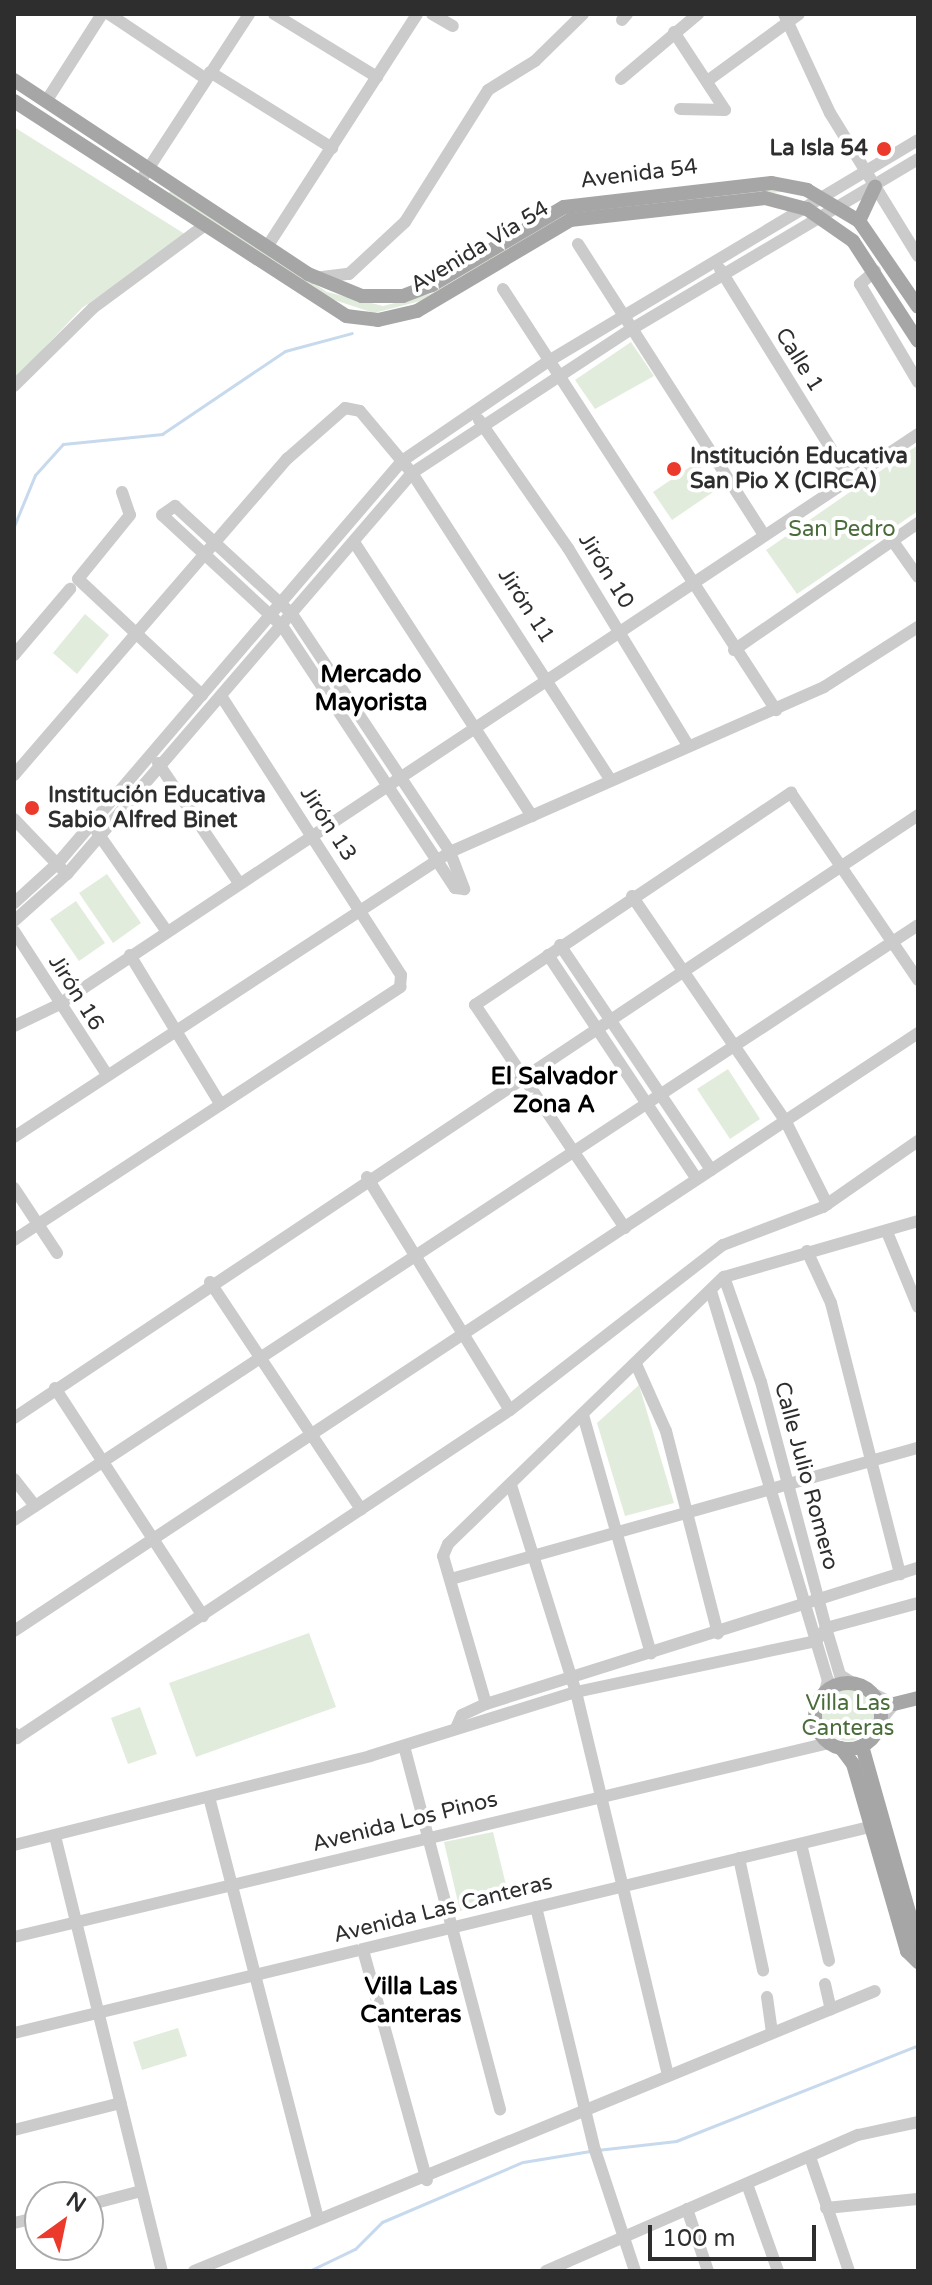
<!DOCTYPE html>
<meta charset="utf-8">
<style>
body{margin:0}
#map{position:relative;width:932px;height:2285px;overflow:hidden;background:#fff;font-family:"Varela Round",sans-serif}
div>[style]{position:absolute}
.green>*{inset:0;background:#e2ecdc}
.round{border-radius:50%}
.stream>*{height:3px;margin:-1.5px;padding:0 1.5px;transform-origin:1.5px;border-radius:1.5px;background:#c7d9ed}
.minor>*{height:12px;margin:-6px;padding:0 6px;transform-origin:6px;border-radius:6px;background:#cbcbcb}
.major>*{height:14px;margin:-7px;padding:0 7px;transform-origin:7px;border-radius:7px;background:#a6a6a6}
.major>.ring{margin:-7px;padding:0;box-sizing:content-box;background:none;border:14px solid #a6a6a6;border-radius:50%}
.dots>*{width:22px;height:22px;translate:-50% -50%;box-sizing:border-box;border:4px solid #fff;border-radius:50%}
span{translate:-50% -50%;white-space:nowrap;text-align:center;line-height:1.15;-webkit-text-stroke:8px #fff;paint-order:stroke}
.poi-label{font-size:22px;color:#2e2e2e;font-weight:700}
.right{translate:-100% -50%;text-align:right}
.left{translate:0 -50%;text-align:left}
.street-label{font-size:22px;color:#2e2e2e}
.park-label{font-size:22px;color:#4a6c3a}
.neighbourhood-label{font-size:24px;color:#000;font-weight:700}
.frame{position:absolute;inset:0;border:16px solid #2e2e2e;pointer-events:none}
.north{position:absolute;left:24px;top:2181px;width:80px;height:80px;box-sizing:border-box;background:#fff;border:2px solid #ababab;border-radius:50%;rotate:33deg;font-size:22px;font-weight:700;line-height:32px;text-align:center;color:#2e2e2e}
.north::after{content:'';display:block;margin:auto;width:28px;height:36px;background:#eb392b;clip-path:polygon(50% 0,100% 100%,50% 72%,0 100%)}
.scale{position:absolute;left:648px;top:2225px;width:168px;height:36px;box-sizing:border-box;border:4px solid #2e2e2e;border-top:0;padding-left:10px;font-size:24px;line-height:28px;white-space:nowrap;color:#2e2e2e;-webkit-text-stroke:6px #fff;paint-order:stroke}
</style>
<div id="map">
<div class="green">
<div style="clip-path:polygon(14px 127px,188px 236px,82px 308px,14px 380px)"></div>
<div style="clip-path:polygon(172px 189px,327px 292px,383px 306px,430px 294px,537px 225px,580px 208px,602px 203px,750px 189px,790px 191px,566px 215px,424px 300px,374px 313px,313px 293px,167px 195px)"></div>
<div style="clip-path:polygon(631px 342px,654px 376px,595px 409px,575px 380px)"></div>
<div style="clip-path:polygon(918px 445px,918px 511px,797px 594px,766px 550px)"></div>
<div style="clip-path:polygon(697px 462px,716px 490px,672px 520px,653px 492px)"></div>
<div style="clip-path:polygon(85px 614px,109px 635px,77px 674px,53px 653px)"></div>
<div style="clip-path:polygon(107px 874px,141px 923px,113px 943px,79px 893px)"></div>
<div style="clip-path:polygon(76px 901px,105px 943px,79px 961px,50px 919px)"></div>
<div style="clip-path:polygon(728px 1069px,760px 1119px,730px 1139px,697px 1089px)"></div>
<div style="clip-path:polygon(639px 1385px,674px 1503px,625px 1516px,597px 1423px)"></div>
<div style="clip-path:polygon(309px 1633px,336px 1707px,196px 1757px,169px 1683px)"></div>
<div class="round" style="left:822px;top:1689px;width:52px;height:52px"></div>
<div style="clip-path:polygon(140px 1707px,157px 1754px,128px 1764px,111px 1718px)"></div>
<div style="clip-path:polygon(493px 1832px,509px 1897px,460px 1911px,444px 1842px)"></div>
<div style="clip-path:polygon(178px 2028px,187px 2056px,142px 2070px,133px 2042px)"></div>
</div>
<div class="stream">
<div style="left:14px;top:526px;width:55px;rotate:-67.6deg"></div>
<div style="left:35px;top:475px;width:42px;rotate:-47.9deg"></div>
<div style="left:63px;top:444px;width:100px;rotate:-5.8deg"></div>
<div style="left:162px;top:434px;width:148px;rotate:-34deg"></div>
<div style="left:285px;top:351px;width:69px;rotate:-15deg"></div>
<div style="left:597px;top:2150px;width:80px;rotate:-6.5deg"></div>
<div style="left:676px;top:2141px;width:260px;rotate:-21.6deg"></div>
<div style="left:309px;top:2271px;width:51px;rotate:-25.6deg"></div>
<div style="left:355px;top:2249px;width:38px;rotate:-45deg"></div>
<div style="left:382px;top:2222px;width:153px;rotate:-23.1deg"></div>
<div style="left:523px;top:2162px;width:68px;rotate:-9.3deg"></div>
</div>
<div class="minor">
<div style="left:109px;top:14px;width:117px;rotate:33.8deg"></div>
<div style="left:274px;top:14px;width:121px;rotate:31.5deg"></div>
<div style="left:432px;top:14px;width:24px;rotate:30deg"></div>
<div style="left:784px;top:14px;width:109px;rotate:65.1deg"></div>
<div style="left:830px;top:113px;width:168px;rotate:58.4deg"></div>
<div style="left:622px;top:20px;width:8px;rotate:-50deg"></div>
<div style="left:674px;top:32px;width:93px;rotate:56.8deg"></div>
<div style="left:725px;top:110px;width:45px;rotate:-178.7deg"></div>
<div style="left:210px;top:72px;width:144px;rotate:31.9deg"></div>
<div style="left:621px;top:79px;width:101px;rotate:-40.2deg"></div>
<div style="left:710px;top:79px;width:110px;rotate:-36.1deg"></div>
<div style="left:47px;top:100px;width:102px;rotate:-57.4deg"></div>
<div style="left:139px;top:183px;width:202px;rotate:-56.9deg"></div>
<div style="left:578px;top:244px;width:345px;rotate:57.4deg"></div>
<div style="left:267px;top:247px;width:277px;rotate:-57.2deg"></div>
<div style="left:720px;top:269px;width:249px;rotate:58.3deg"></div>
<div style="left:875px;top:271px;width:20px;rotate:139deg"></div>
<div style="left:860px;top:284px;width:114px;rotate:59.4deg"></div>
<div style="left:314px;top:278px;width:35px;rotate:-7deg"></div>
<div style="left:349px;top:274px;width:76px;rotate:-42.9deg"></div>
<div style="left:405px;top:222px;width:156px;rotate:-57.8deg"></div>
<div style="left:488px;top:90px;width:55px;rotate:-31.7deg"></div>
<div style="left:535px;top:61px;width:67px;rotate:-44.4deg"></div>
<div style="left:503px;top:289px;width:502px;rotate:57.04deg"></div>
<div style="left:14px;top:386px;width:111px;rotate:-44.6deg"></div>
<div style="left:93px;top:308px;width:138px;rotate:-36.5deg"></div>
<div style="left:479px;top:420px;width:156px;rotate:55.2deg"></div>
<div style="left:568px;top:548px;width:229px;rotate:58.7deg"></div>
<div style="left:122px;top:492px;width:24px;rotate:71deg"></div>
<div style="left:130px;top:515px;width:82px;rotate:129.1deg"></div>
<div style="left:78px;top:579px;width:170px;rotate:43.1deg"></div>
<div style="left:175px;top:506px;width:159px;rotate:42.7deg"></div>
<div style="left:292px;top:614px;width:286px;rotate:56.4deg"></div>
<div style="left:450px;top:852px;width:40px;rotate:69deg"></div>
<div style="left:464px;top:889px;width:9px;rotate:-174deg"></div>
<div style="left:455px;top:888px;width:314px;rotate:-123.4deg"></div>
<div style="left:282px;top:626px;width:163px;rotate:-137.2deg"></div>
<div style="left:162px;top:515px;width:16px;rotate:-35deg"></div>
<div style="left:892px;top:540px;width:45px;rotate:54.9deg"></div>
<div style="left:354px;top:542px;width:327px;rotate:57deg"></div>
<div style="left:734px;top:650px;width:224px;rotate:-34.6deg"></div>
<div style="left:14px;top:655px;width:87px;rotate:-49.7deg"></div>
<div style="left:158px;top:763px;width:145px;rotate:56deg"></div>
<div style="left:14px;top:775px;width:418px;rotate:-49.2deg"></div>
<div style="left:287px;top:459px;width:77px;rotate:-41.3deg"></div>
<div style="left:345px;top:408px;width:15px;rotate:11deg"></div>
<div style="left:360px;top:411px;width:81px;rotate:50deg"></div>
<div style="left:412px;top:473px;width:363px;rotate:57.1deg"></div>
<div style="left:14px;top:819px;width:69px;rotate:46.2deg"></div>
<div style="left:97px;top:832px;width:120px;rotate:54.9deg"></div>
<div style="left:632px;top:896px;width:273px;rotate:55.7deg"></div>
<div style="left:786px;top:1122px;width:92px;rotate:63.4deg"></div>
<div style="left:14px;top:903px;width:59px;rotate:-42.3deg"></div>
<div style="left:58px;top:863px;width:529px;rotate:-49.45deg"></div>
<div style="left:402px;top:461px;width:176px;rotate:-34.3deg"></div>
<div style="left:547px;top:362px;width:432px;rotate:-30.9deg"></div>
<div style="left:14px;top:921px;width:71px;rotate:-41.6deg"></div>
<div style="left:67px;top:874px;width:529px;rotate:-49.29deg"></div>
<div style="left:412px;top:473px;width:261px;rotate:-33.3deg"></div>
<div style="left:630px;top:330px;width:335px;rotate:-30.7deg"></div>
<div style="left:14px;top:931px;width:171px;rotate:57.1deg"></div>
<div style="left:560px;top:945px;width:271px;rotate:56.1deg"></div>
<div style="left:130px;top:955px;width:175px;rotate:58.8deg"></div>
<div style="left:548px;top:955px;width:269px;rotate:56.4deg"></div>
<div style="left:14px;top:1026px;width:49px;rotate:-25.5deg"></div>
<div style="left:58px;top:1005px;width:1032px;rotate:-33.58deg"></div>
<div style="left:14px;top:1137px;width:521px;rotate:-33.17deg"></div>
<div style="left:450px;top:852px;width:409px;rotate:-23.8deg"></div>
<div style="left:824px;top:687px;width:112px;rotate:-32.6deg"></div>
<div style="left:367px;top:1177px;width:273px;rotate:58.5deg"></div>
<div style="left:14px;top:1188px;width:78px;rotate:56.5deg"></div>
<div style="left:625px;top:1228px;width:269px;rotate:-123.9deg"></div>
<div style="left:475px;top:1005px;width:381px;rotate:-33.9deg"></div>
<div style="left:791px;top:793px;width:226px;rotate:55.8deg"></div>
<div style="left:887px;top:1232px;width:81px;rotate:67.5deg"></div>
<div style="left:14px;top:1240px;width:462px;rotate:-33.2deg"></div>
<div style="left:400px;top:987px;width:12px;rotate:-85deg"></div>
<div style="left:401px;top:975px;width:332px;rotate:-122.8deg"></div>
<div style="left:807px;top:1251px;width:57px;rotate:65.2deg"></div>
<div style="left:831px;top:1303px;width:280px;rotate:75.7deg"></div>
<div style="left:724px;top:1277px;width:111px;rotate:70.6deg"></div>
<div style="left:761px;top:1382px;width:254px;rotate:75.2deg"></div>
<div style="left:826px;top:1628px;width:49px;rotate:73.4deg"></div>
<div style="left:840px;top:1675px;width:13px;rotate:32deg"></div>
<div style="left:210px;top:1282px;width:273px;rotate:56.4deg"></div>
<div style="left:711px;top:1291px;width:406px;rotate:73.3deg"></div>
<div style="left:828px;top:1680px;width:11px;rotate:105deg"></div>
<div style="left:636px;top:1364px;width:73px;rotate:65.9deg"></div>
<div style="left:666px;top:1431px;width:209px;rotate:75.6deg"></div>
<div style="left:55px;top:1388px;width:272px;rotate:57deg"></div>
<div style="left:583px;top:1415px;width:248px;rotate:74.1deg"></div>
<div style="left:14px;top:1418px;width:1087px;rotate:-33.7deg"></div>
<div style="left:14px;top:1479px;width:34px;rotate:52deg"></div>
<div style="left:511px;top:1485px;width:217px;rotate:72.6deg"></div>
<div style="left:576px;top:1692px;width:394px;rotate:76.5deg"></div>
<div style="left:14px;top:1520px;width:1082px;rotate:-33.35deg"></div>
<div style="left:451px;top:1579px;width:485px;rotate:-15.7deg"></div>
<div style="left:14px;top:1631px;width:1084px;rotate:-33.48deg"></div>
<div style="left:874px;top:1694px;width:22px;rotate:27deg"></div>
<div style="left:894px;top:1704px;width:21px;rotate:129deg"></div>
<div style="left:486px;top:1704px;width:154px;rotate:-106.2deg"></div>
<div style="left:443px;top:1556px;width:13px;rotate:-67deg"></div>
<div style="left:448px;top:1544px;width:384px;rotate:-44.1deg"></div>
<div style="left:724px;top:1277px;width:202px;rotate:-16.1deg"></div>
<div style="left:457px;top:1726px;width:12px;rotate:-66deg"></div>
<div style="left:462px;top:1715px;width:26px;rotate:-25deg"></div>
<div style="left:486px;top:1704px;width:453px;rotate:-17.5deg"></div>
<div style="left:14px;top:1733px;width:6px;rotate:59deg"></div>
<div style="left:17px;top:1738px;width:592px;rotate:-33.64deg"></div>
<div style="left:510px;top:1410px;width:269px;rotate:-37.8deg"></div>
<div style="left:723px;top:1245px;width:107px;rotate:-20.8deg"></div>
<div style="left:823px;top:1207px;width:116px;rotate:-34.8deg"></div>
<div style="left:404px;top:1746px;width:376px;rotate:75.2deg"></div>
<div style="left:209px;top:1797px;width:432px;rotate:75.5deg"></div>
<div style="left:55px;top:1836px;width:448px;rotate:76.2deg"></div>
<div style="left:801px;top:1844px;width:120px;rotate:76.5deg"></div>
<div style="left:14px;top:1845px;width:367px;rotate:-14deg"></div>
<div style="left:370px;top:1756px;width:216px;rotate:-17.3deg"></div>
<div style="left:576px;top:1692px;width:245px;rotate:-12deg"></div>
<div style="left:816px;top:1641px;width:16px;rotate:-52deg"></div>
<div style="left:826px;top:1628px;width:95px;rotate:-15.2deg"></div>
<div style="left:739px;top:1858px;width:115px;rotate:77.9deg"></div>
<div style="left:536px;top:1907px;width:250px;rotate:76.4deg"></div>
<div style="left:595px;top:2150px;width:127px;rotate:71.7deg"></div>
<div style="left:14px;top:1937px;width:838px;rotate:-13.39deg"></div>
<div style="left:363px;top:1950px;width:239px;rotate:74.5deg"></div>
<div style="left:825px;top:1984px;width:26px;rotate:77deg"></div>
<div style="left:767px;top:1997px;width:35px;rotate:82deg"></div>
<div style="left:14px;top:2033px;width:889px;rotate:-13.54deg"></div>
<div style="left:14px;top:2130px;width:110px;rotate:-14.2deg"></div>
<div style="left:811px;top:2160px;width:117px;rotate:71.1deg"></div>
<div style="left:747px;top:2184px;width:92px;rotate:70.4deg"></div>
<div style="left:88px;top:2205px;width:55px;rotate:-14.8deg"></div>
<div style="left:826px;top:2208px;width:92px;rotate:-5.6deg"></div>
<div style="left:687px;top:2209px;width:65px;rotate:71.3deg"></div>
<div style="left:14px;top:2223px;width:27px;rotate:-13deg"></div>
<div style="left:194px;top:2271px;width:736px;rotate:-22.35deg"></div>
<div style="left:546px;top:2271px;width:340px;rotate:-23.6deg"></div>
<div style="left:858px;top:2135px;width:61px;rotate:-12.2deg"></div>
</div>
<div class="major">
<div style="left:14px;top:80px;width:352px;rotate:33.4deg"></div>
<div style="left:308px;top:274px;width:58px;rotate:22.2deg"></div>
<div style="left:362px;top:296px;width:41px"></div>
<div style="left:403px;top:296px;width:31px;rotate:-21deg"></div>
<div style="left:432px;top:285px;width:153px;rotate:-30.6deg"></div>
<div style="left:564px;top:207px;width:209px;rotate:-6.6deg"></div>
<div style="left:772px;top:183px;width:36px;rotate:11deg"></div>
<div style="left:807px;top:190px;width:61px;rotate:30.8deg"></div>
<div style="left:859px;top:221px;width:104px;rotate:55.5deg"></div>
<div style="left:14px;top:101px;width:396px;rotate:32.9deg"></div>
<div style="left:346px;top:316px;width:32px;rotate:7deg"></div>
<div style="left:378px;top:320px;width:40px;rotate:-13deg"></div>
<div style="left:417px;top:311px;width:178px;rotate:-30.7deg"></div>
<div style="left:570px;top:220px;width:196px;rotate:-6.4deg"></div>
<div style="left:765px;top:198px;width:43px;rotate:14.7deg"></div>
<div style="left:807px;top:209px;width:56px;rotate:34.8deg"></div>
<div style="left:853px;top:241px;width:119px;rotate:57deg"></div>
<div style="left:859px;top:221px;width:38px;rotate:-65deg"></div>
<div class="ring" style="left:815px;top:1683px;width:52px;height:52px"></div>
<div style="left:894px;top:1704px;width:25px;rotate:-14deg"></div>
<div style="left:862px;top:1746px;width:206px;rotate:74.2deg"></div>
<div style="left:841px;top:1748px;width:20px;rotate:53deg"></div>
<div style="left:853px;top:1764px;width:195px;rotate:73.9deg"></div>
<div style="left:907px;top:1951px;width:16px;rotate:45deg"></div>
</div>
<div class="dots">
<div style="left:884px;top:149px;background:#eb392b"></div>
<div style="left:674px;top:469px;background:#eb392b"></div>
<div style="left:32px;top:808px;background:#eb392b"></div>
</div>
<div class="poi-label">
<span class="right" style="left:868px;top:149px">La Isla 54</span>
<span class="left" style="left:690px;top:469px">Institución Educativa<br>San Pio X (CIRCA)</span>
<span class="left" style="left:48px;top:808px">Institución Educativa<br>Sabio Alfred Binet</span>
</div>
<div class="street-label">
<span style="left:639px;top:174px;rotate:-7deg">Avenida 54</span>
<span style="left:480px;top:247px;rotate:-31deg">Avenida Vía 54</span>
<span style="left:799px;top:360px;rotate:58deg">Calle 1</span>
<span style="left:606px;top:571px;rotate:58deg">Jirón 10</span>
<span style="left:526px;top:606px;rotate:57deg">Jirón 11</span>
<span style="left:328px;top:824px;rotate:57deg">Jirón 13</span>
<span style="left:76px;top:993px;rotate:58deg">Jirón 16</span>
<span style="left:806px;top:1476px;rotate:75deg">Calle Julio Romero</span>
<span style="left:405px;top:1822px;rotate:-14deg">Avenida Los Pinos</span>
<span style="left:443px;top:1909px;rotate:-14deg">Avenida Las Canteras</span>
</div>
<div class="park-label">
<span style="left:842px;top:530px">San Pedro</span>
<span style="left:848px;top:1716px">Villa Las<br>Canteras</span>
</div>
<div class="neighbourhood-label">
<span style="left:371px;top:689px">Mercado<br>Mayorista</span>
<span style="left:554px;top:1091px">El Salvador<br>Zona A</span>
<span style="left:411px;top:2001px">Villa Las<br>Canteras</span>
</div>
<div class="frame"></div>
<div class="north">N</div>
<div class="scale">100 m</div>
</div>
